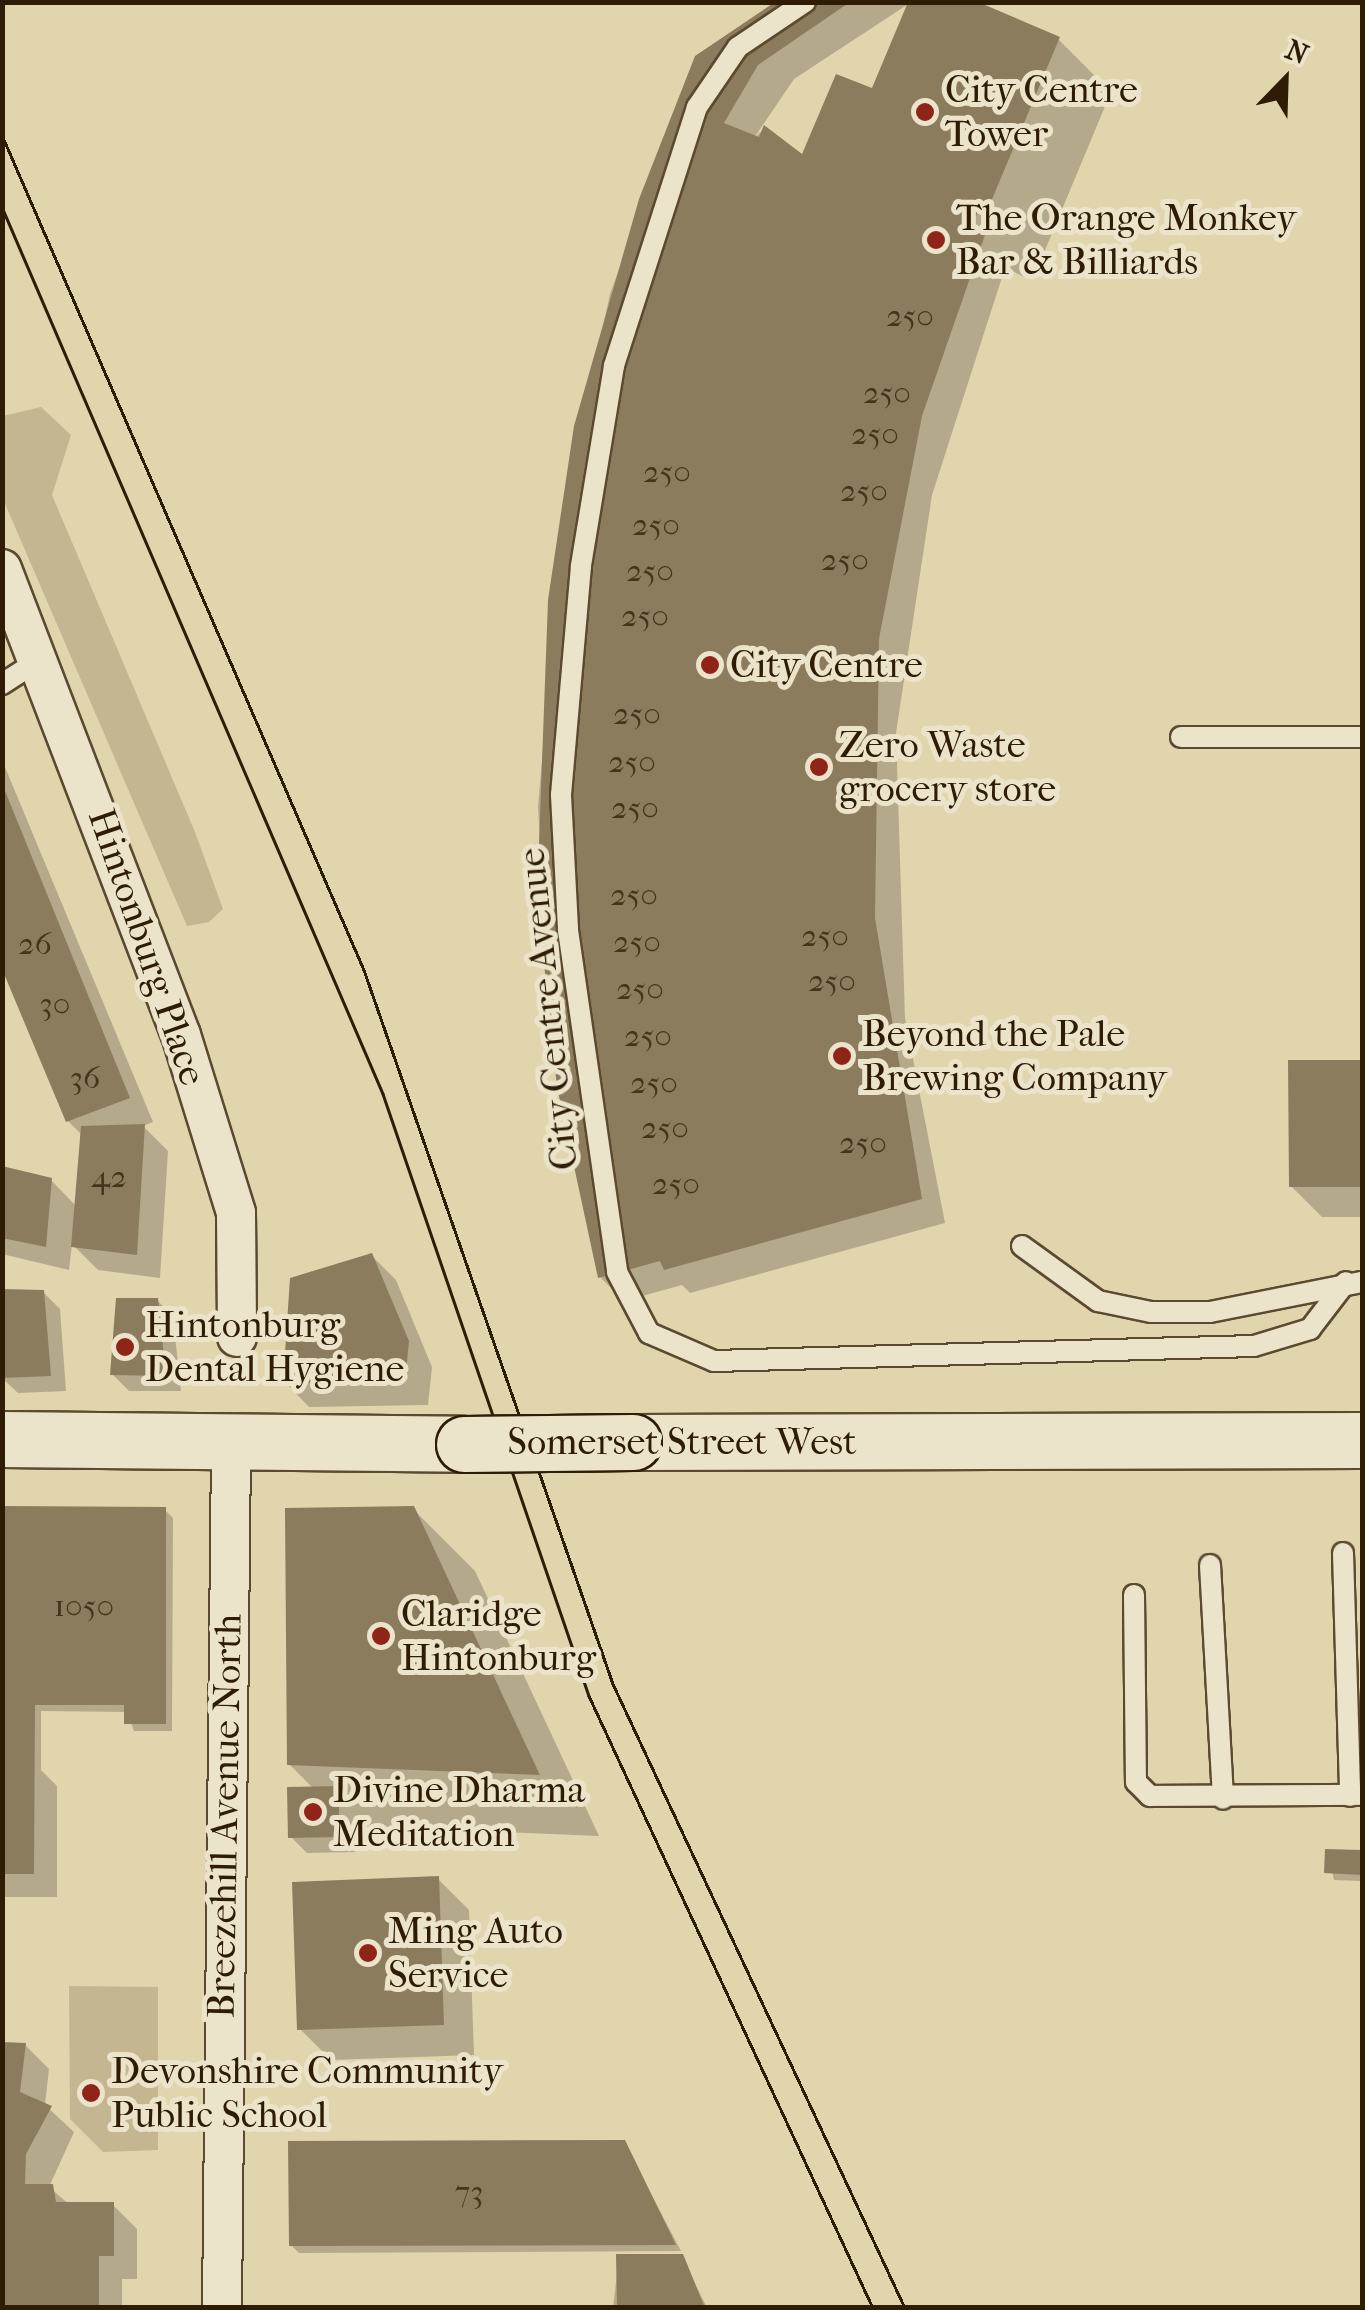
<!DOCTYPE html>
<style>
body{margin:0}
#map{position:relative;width:1365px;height:2310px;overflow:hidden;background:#e1d5ae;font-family:"IM FELL French Canon",serif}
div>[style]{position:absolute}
.green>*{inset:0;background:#c3b691}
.shadow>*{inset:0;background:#0003}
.building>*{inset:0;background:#8b7c5d}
.roads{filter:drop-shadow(2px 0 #5b4a2f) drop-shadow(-2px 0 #5b4a2f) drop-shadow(0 2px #5b4a2f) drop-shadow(0 -2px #5b4a2f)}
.service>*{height:20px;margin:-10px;padding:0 10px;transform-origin:10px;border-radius:10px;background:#ece4ca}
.minor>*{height:38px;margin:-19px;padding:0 19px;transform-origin:19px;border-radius:19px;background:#ece4ca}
.secondary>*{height:55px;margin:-27.5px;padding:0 27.5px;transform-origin:27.5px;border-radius:27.5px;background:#ece4ca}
.tram>*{height:2.5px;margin:-1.25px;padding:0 1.25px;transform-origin:1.25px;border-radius:1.25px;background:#2e1c05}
.bridges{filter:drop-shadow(2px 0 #2e1c05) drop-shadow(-2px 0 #2e1c05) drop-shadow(0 2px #2e1c05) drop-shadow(0 -2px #2e1c05)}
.secondary-bridge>*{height:55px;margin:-27.5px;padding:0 27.5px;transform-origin:27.5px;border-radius:27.5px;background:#ece4ca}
.dots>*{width:28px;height:28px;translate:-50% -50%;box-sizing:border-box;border:5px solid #ece4ca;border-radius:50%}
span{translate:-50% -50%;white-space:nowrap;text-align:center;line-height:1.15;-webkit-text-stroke:10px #ece4ca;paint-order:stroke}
.number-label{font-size:32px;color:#45341b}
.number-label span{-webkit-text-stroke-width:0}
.poi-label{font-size:38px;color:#2e1c05}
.left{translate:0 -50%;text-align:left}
.street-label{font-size:38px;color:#2e1c05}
.frame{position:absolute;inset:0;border:5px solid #2e1c05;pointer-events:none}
.north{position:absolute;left:1235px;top:30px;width:100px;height:100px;-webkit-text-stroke:8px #ece4ca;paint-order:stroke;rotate:23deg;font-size:28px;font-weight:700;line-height:40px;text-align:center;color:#2e1c05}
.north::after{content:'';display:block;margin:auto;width:35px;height:45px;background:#2e1c05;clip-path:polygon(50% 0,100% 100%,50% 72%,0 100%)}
</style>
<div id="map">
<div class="green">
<div style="clip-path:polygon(41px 407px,71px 435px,52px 495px,195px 832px,223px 909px,209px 922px,187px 926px,3px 499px,3px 416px)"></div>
<div style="clip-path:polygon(69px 1986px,158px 1987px,158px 2150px,103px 2152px,70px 2119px)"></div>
</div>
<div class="shadow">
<div style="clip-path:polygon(evenodd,781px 2px,971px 2px,1058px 39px,1111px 92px,1043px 255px,1035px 252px,1025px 277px,1005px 268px,932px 495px,896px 733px,905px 1018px,945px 1223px,690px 1293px,682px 1285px,624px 1301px,600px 1277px,553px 1044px,538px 807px,564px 504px,610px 294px,697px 58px,781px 2px,910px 3px,873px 92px,804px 156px,765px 128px,754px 138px,794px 79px,910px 3px)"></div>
<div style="clip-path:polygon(2px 760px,153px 1122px,143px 1126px,168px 1151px,160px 1278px,98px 1270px,72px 1244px,69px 1270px,2px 1254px,2px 1169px,51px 1180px,77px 1207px,83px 1136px,68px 1121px,2px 963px)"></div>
<div style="clip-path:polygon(1291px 1062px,1362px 1063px,1362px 1217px,1322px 1217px,1291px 1186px)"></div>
<div style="clip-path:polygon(372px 1256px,396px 1280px,432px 1367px,428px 1405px,309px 1407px,285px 1382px)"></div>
<div style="clip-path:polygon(43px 1292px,60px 1309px,66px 1391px,18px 1393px,2px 1378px)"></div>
<div style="clip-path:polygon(157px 1300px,173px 1317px,181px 1391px,129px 1391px,113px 1375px)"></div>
<div style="clip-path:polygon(2px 1509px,165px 1510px,173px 1518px,172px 1731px,134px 1731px,127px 1712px,41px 1711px,41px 1770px,57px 1786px,57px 1897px,2px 1897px)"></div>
<div style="clip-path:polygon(413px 1509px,475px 1571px,599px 1836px,354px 1826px,355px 1852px,307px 1853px,291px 1837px,314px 1789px,289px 1764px)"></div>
<div style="clip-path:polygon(1327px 1851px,1362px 1852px,1362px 1881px,1334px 1880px)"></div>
<div style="clip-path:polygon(438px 1879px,469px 1910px,474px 2055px,331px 2060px,300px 2029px)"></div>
<div style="clip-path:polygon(2px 2042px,25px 2045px,49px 2069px,45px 2105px,74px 2132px,49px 2187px,70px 2205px,113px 2205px,137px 2229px,137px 2279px,122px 2279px,122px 2308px,2px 2308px)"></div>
<div style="clip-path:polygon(624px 2143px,681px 2251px,299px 2253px,291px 2245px)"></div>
<div style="clip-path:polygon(619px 2257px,682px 2257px,707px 2308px,613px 2308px)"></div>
</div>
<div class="building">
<div style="clip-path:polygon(775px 2px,850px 2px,758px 65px,724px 123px,759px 137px,764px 125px,802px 154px,836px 74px,872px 88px,908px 2px,978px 2px,1060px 37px,990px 204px,982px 201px,972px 226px,986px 232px,922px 416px,879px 639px,875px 918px,922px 1199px,664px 1270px,660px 1261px,598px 1278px,557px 1087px,537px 897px,548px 600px,574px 426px,639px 199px,695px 56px)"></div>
<div style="clip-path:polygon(3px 786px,130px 1098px,66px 1122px,2px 969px)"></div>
<div style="clip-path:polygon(1288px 1060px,1362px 1060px,1362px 1187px,1289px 1187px)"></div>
<div style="clip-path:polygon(145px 1124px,137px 1255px,71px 1247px,81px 1126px)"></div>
<div style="clip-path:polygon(2px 1166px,52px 1178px,46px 1247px,2px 1238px)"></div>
<div style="clip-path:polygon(372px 1253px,409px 1341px,405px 1382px,283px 1383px,290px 1278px)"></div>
<div style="clip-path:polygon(2px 1289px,44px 1290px,51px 1376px,2px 1378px)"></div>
<div style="clip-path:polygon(116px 1298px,158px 1298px,166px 1376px,110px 1375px)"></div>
<div style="clip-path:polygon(2px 1506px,166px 1507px,166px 1724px,124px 1724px,124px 1705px,35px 1705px,34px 1874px,2px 1874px)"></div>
<div style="clip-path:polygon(414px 1506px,540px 1775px,287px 1765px,285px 1508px)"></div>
<div style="clip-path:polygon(339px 1786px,339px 1837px,288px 1838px,287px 1787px)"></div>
<div style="clip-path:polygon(1325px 1849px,1362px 1850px,1362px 1875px,1324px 1873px)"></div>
<div style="clip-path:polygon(439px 1876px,444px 2025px,297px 2030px,292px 1882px)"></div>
<div style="clip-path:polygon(2px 2042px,26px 2043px,20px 2092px,52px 2106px,26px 2154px,25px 2184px,53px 2184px,56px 2202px,114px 2202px,114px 2256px,99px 2256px,99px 2308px,2px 2308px)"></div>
<div style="clip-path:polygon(625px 2140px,676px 2245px,289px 2246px,288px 2141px)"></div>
<div style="clip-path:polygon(616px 2254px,683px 2254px,705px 2308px,617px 2308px)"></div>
</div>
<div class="roads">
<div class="service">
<div style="left:805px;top:2px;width:81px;rotate:146.1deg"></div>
<div style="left:738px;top:47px;width:73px;rotate:124.3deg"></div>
<div style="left:697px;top:107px;width:272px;rotate:107.8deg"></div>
<div style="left:614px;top:366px;width:203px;rotate:99.4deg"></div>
<div style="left:581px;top:566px;width:230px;rotate:95deg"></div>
<div style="left:561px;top:795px;width:135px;rotate:87deg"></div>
<div style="left:568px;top:930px;width:345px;rotate:81.8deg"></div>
<div style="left:617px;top:1272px;width:69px;rotate:62.3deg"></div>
<div style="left:649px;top:1333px;width:71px;rotate:23.3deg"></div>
<div style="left:714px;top:1361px;width:540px;rotate:-1.59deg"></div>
<div style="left:1254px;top:1346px;width:59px;rotate:-16.9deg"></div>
<div style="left:1310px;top:1329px;width:59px;rotate:-52.5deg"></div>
<div style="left:2px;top:684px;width:46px;rotate:-32.7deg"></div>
<div style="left:1181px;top:737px;width:181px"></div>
<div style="left:1022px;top:1246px;width:94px;rotate:35.9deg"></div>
<div style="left:1098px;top:1301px;width:54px;rotate:11.7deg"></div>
<div style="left:1151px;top:1312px;width:59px"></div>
<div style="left:1210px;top:1312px;width:155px;rotate:-11.2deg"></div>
<div style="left:1343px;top:1553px;width:243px;rotate:88.3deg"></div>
<div style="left:1210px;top:1565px;width:234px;rotate:86.8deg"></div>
<div style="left:1134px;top:1595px;width:187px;rotate:89.4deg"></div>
<div style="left:1136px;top:1782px;width:20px;rotate:45deg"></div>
<div style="left:1150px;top:1796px;width:212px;rotate:-0.3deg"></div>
</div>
<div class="minor">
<div style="left:2px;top:569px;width:499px;rotate:69deg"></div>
<div style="left:181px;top:1035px;width:186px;rotate:72.8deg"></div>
<div style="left:236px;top:1213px;width:124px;rotate:89.5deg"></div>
<div style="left:222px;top:2308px;width:864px;rotate:-89.4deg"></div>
</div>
<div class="secondary">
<div style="left:2px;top:1439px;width:462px;rotate:0.6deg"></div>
<div style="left:633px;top:1442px;width:729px;rotate:-0.16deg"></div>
</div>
</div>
<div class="tram">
<div style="left:2px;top:135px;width:910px;rotate:66.56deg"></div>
<div style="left:364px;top:970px;width:756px;rotate:70.77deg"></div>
<div style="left:613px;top:1684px;width:689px;rotate:64.92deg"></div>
<div style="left:2px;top:207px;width:965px;rotate:66.75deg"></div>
<div style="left:383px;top:1094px;width:636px;rotate:71.11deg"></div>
<div style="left:589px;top:1696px;width:675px;rotate:65.11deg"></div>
</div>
<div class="bridges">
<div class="secondary-bridge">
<div style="left:464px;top:1444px;width:169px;rotate:-0.7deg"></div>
</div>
</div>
<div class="dots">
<div style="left:925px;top:112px;background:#8f2418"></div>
<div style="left:936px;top:240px;background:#8f2418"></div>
<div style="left:710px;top:665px;background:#8f2418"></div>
<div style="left:819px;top:767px;background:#8f2418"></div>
<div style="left:842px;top:1056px;background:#8f2418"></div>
<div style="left:125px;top:1347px;background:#8f2418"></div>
<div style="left:381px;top:1636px;background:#8f2418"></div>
<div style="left:313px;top:1812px;background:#8f2418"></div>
<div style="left:368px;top:1953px;background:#8f2418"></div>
<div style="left:91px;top:2093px;background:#8f2418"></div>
</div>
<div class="number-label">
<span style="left:910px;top:316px">250</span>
<span style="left:887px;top:393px">250</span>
<span style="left:875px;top:434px">250</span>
<span style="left:667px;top:472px">250</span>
<span style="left:864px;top:491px">250</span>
<span style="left:656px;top:525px">250</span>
<span style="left:845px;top:560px">250</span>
<span style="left:650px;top:571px">250</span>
<span style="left:645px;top:616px">250</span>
<span style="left:637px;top:714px">250</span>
<span style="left:632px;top:762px">250</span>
<span style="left:635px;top:808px">250</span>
<span style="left:634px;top:895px">250</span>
<span style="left:825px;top:936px">250</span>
<span style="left:637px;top:942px">250</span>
<span style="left:35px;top:944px">26</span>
<span style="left:832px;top:981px">250</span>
<span style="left:640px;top:989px">250</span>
<span style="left:55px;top:1004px">30</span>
<span style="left:648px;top:1036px">250</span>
<span style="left:85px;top:1078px">36</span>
<span style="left:654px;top:1083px">250</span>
<span style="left:665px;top:1128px">250</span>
<span style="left:863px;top:1143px">250</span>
<span style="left:109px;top:1177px">42</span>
<span style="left:676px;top:1184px">250</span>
<span style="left:84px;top:1606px">1050</span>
<span style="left:469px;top:2192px">73</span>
</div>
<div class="poi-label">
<span class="left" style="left:945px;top:112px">City Centre<br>Tower</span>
<span class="left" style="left:956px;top:240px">The Orange Monkey<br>Bar &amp; Billiards</span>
<span class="left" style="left:730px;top:665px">City Centre</span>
<span class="left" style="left:839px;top:767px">Zero Waste<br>grocery store</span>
<span class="left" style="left:862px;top:1056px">Beyond the Pale<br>Brewing Company</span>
<span class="left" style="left:145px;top:1347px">Hintonburg<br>Dental Hygiene</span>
<span class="left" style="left:401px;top:1636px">Claridge<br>Hintonburg</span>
<span class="left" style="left:333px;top:1812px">Divine Dharma<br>Meditation</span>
<span class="left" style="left:388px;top:1953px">Ming Auto<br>Service</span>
<span class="left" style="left:111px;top:2093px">Devonshire Community<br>Public School</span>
</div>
<div class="street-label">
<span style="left:147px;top:947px;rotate:71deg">Hintonburg Place</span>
<span style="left:548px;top:1009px;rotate:-96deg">City Centre Avenue</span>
<span style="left:682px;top:1442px">Somerset Street West</span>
<span style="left:225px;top:1816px;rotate:-89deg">Breezehill Avenue North</span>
</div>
<div class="frame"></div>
<div class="north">N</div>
</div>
